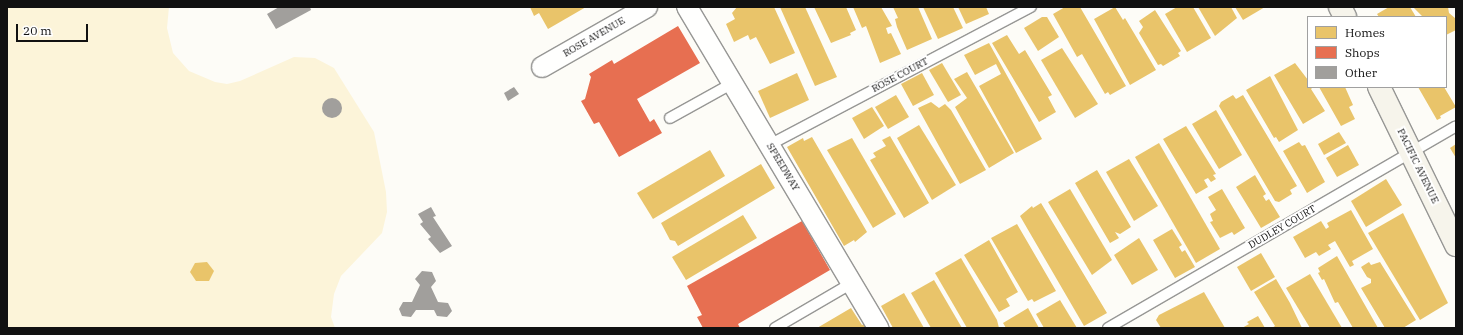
<!DOCTYPE html>
<style>
body{margin:0}
#map{position:relative;width:1463px;height:335px;overflow:hidden;background:#fdfcf7;font-family:"IBM Plex Serif",serif}
div>[style]{position:absolute}
.sand>*{inset:0;background:#fcf4d9}
.homes>*{inset:0;background:#e9c46a}
.shops>*{inset:0;background:#e76f51}
.building>*{inset:0;background:#a19f9c}
.round{border-radius:50%}
.roads{filter:drop-shadow(1px 0 #979795) drop-shadow(-1px 0 #979795) drop-shadow(0 1px #979795) drop-shadow(0 -1px #979795)}
.lane>*{height:10px;margin:-5px;padding:0 5px;transform-origin:5px;border-radius:5px;background:#fffffe}
.street>*{height:20px;margin:-10px;padding:0 10px;transform-origin:10px;border-radius:10px;background:#fffffe}
.secondary>*{height:22px;margin:-11px;padding:0 11px;transform-origin:11px;border-radius:11px;background:#f6f4eb}
span{translate:-50% -50%;white-space:nowrap;text-align:center;line-height:1.15;-webkit-text-stroke:4px #fff;paint-order:stroke}
.street-label{font-size:10px;color:#111}
.frame{position:absolute;inset:0;border:8px solid #111;pointer-events:none}
.legend{position:absolute;left:1307px;top:16px;width:140px;height:72px;box-sizing:border-box;background:#fff;border:1px solid #a0a0a0;margin:0;padding:5px 7px;list-style:none;font-size:12px;color:#111}
.legend li{display:flex;align-items:center;gap:8px;height:20px}
.legend b{width:20px;border:1px solid #a0a0a0}
.scale{position:absolute;left:16px;top:24px;width:72px;height:18px;box-sizing:border-box;border:2px solid #111;border-top:0;padding-left:5px;font-size:12px;line-height:14px;white-space:nowrap;color:#111;-webkit-text-stroke:3px #fff;paint-order:stroke}
</style>
<div id="map">
<div class="sand">
<div style="clip-path:polygon(7px 7px,169px 7px,167px 28px,173px 53px,189px 71px,215px 82px,227px 84px,240px 81px,294px 57px,315px 58px,334px 68px,374px 132px,386px 192px,387px 212px,382px 233px,341px 276px,334px 294px,331px 317px,335px 328px,7px 328px)"></div>
</div>
<div class="homes">
<div style="clip-path:polygon(530px 7px,586px 7px,548px 29px,539px 13px,534px 16px)"></div>
<div style="clip-path:polygon(737px 7px,774px 7px,795px 53px,770px 64px,756px 37px,750px 40px,748px 35px,734px 42px,726px 24px,735px 19px,732px 13px)"></div>
<div style="clip-path:polygon(780px 7px,805px 7px,837px 77px,815px 86px)"></div>
<div style="clip-path:polygon(814px 7px,846px 7px,856px 30px,850px 33px,851px 35px,831px 43px)"></div>
<div style="clip-path:polygon(853px 7px,881px 7px,892px 26px,886px 28px,888px 34px,891px 33px,901px 54px,880px 63px,866px 26px,862px 28px)"></div>
<div style="clip-path:polygon(893px 7px,918px 7px,932px 39px,907px 50px,897px 27px,895px 19px,898px 18px)"></div>
<div style="clip-path:polygon(923px 7px,953px 7px,963px 28px,938px 39px)"></div>
<div style="clip-path:polygon(958px 7px,986px 7px,989px 14px,966px 24px)"></div>
<div style="clip-path:polygon(1065px 7px,1080px 7px,1126px 86px,1110px 95px,1108px 92px,1105px 94px,1082px 54px,1077px 57px,1053px 14px)"></div>
<div style="clip-path:polygon(1115px 7px,1123px 20px,1125px 18px,1156px 70px,1130px 85px,1094px 19px)"></div>
<div style="clip-path:polygon(1177px 7px,1193px 7px,1211px 38px,1187px 52px,1165px 14px)"></div>
<div style="clip-path:polygon(1198px 7px,1231px 7px,1237px 18px,1215px 36px)"></div>
<div style="clip-path:polygon(1235px 7px,1265px 7px,1243px 20px)"></div>
<div style="clip-path:polygon(1389px 7px,1410px 7px,1416px 17px,1379px 17px,1377px 14px)"></div>
<div style="clip-path:polygon(1413px 7px,1448px 7px,1449px 13px,1455px 18px,1456px 30px,1446px 35px,1446px 17px,1423px 17px)"></div>
<div style="clip-path:polygon(1155px 10px,1181px 51px,1178px 53px,1180px 56px,1163px 66px,1161px 64px,1158px 65px,1139px 33px,1143px 27px,1139px 21px)"></div>
<div style="clip-path:polygon(1042px 17px,1047px 17px,1059px 37px,1038px 51px,1024px 28px)"></div>
<div style="clip-path:polygon(1007px 35px,1019px 54px,1025px 50px,1052px 95px,1048px 97px,1056px 112px,1039px 122px,992px 43px)"></div>
<div style="clip-path:polygon(989px 43px,1042px 139px,1016px 153px,979px 86px,1001px 74px,996px 64px,975px 75px,964px 55px)"></div>
<div style="clip-path:polygon(1062px 48px,1098px 104px,1075px 118px,1041px 60px)"></div>
<div style="clip-path:polygon(942px 63px,961px 95px,948px 102px,929px 70px)"></div>
<div style="clip-path:polygon(1295px 63px,1308px 80px,1308px 87px,1313px 87px,1311px 89px,1325px 111px,1303px 124px,1274px 75px)"></div>
<div style="clip-path:polygon(967px 72px,1014px 153px,989px 168px,955px 107px,967px 98px,954px 79px)"></div>
<div style="clip-path:polygon(797px 73px,809px 100px,770px 118px,758px 91px)"></div>
<div style="clip-path:polygon(922px 73px,934px 95px,913px 106px,901px 84px)"></div>
<div style="clip-path:polygon(1270px 76px,1298px 130px,1279px 142px,1276px 137px,1274px 138px,1246px 90px)"></div>
<div style="clip-path:polygon(1319px 87px,1345px 87px,1353px 105px,1349px 107px,1355px 119px,1341px 126px)"></div>
<div style="clip-path:polygon(1418px 87px,1444px 87px,1456px 107px,1440px 116px,1441px 118px,1437px 120px)"></div>
<div style="clip-path:polygon(896px 95px,909px 117px,888px 129px,875px 107px)"></div>
<div style="clip-path:polygon(1233px 95px,1236px 99px,1243px 95px,1297px 186px,1290px 190px,1292px 194px,1279px 202px,1275px 201px,1219px 106px,1221px 102px)"></div>
<div style="clip-path:polygon(931px 102px,939px 108px,945px 104px,951px 110px,986px 170px,960px 184px,918px 108px)"></div>
<div style="clip-path:polygon(872px 107px,884px 126px,864px 139px,852px 118px)"></div>
<div style="clip-path:polygon(1216px 110px,1242px 155px,1219px 169px,1192px 124px)"></div>
<div style="clip-path:polygon(919px 125px,956px 185px,932px 200px,897px 138px)"></div>
<div style="clip-path:polygon(1186px 126px,1216px 174px,1213px 175px,1216px 179px,1211px 182px,1208px 178px,1204px 180px,1208px 187px,1196px 194px,1163px 139px)"></div>
<div style="clip-path:polygon(1339px 132px,1346px 143px,1324px 155px,1318px 144px)"></div>
<div style="clip-path:polygon(890px 136px,929px 203px,904px 218px,870px 160px,876px 157px,873px 153px,886px 146px,882px 140px)"></div>
<div style="clip-path:polygon(812px 137px,867px 232px,855px 242px,854px 240px,844px 246px,787px 147px,803px 138px,804px 141px)"></div>
<div style="clip-path:polygon(852px 138px,896px 214px,873px 228px,827px 150px)"></div>
<div style="clip-path:polygon(1299px 142px,1302px 146px,1305px 145px,1325px 182px,1307px 193px,1283px 151px)"></div>
<div style="clip-path:polygon(1159px 143px,1220px 249px,1196px 263px,1135px 157px)"></div>
<div style="clip-path:polygon(1456px 144px,1456px 158px,1450px 148px)"></div>
<div style="clip-path:polygon(1348px 145px,1359px 165px,1337px 177px,1326px 158px)"></div>
<div style="clip-path:polygon(710px 150px,725px 176px,653px 219px,637px 193px)"></div>
<div style="clip-path:polygon(1129px 159px,1158px 206px,1134px 221px,1106px 172px)"></div>
<div style="clip-path:polygon(761px 164px,775px 188px,678px 246px,675px 241px,670px 240px,661px 223px)"></div>
<div style="clip-path:polygon(1097px 170px,1131px 227px,1120px 234px,1115px 232px,1119px 238px,1110px 243px,1075px 183px)"></div>
<div style="clip-path:polygon(1255px 175px,1266px 194px,1263px 196px,1266px 201px,1269px 199px,1280px 217px,1261px 228px,1236px 187px)"></div>
<div style="clip-path:polygon(1386px 179px,1402px 205px,1366px 227px,1351px 201px)"></div>
<div style="clip-path:polygon(1070px 189px,1112px 260px,1092px 275px,1048px 202px)"></div>
<div style="clip-path:polygon(1222px 189px,1245px 228px,1234px 235px,1232px 232px,1220px 238px,1210px 222px,1213px 221px,1210px 214px,1216px 210px,1208px 197px)"></div>
<div style="clip-path:polygon(1041px 203px,1107px 313px,1084px 326px,1020px 216px,1032px 206px,1033px 208px)"></div>
<div style="clip-path:polygon(1351px 210px,1373px 249px,1352px 261px,1354px 265px,1350px 267px,1335px 241px,1328px 245px,1331px 249px,1319px 256px,1316px 252px,1305px 258px,1293px 237px,1321px 221px,1326px 229px,1329px 227px,1327px 223px)"></div>
<div style="clip-path:polygon(1403px 213px,1448px 303px,1420px 320px,1368px 233px)"></div>
<div style="clip-path:polygon(743px 215px,757px 238px,686px 280px,672px 257px)"></div>
<div style="clip-path:polygon(1017px 224px,1056px 291px,1034px 302px,1032px 299px,1028px 301px,991px 238px)"></div>
<div style="clip-path:polygon(1172px 229px,1182px 245px,1179px 247px,1182px 252px,1185px 250px,1195px 267px,1175px 278px,1153px 240px)"></div>
<div style="clip-path:polygon(1139px 238px,1158px 270px,1132px 285px,1114px 255px)"></div>
<div style="clip-path:polygon(989px 240px,1018px 292px,1006px 299px,1010px 306px,999px 312px,964px 255px)"></div>
<div style="clip-path:polygon(1261px 253px,1275px 277px,1251px 291px,1237px 267px)"></div>
<div style="clip-path:polygon(1337px 256px,1378px 328px,1353px 328px,1338px 302px,1335px 303px,1324px 279px,1322px 280px,1318px 273px,1320px 272px,1318px 268px)"></div>
<div style="clip-path:polygon(961px 258px,997px 320px,999px 328px,967px 328px,935px 273px)"></div>
<div style="clip-path:polygon(207px 262px,214px 271px,209px 281px,196px 281px,190px 272px,195px 263px)"></div>
<div style="clip-path:polygon(1369px 262px,1371px 265px,1380px 262px,1416px 320px,1403px 328px,1385px 328px,1361px 288px,1371px 283px,1371px 279px,1367px 277px,1361px 267px)"></div>
<div style="clip-path:polygon(1310px 274px,1342px 328px,1310px 328px,1286px 288px)"></div>
<div style="clip-path:polygon(1276px 279px,1290px 303px,1302px 328px,1272px 328px,1275px 326px,1254px 292px)"></div>
<div style="clip-path:polygon(934px 280px,962px 328px,931px 328px,911px 293px)"></div>
<div style="clip-path:polygon(1204px 292px,1225px 328px,1161px 328px,1156px 320px,1159px 315px)"></div>
<div style="clip-path:polygon(904px 293px,924px 328px,893px 328px,881px 306px)"></div>
<div style="clip-path:polygon(1060px 300px,1077px 328px,1044px 328px,1036px 314px)"></div>
<div style="clip-path:polygon(851px 308px,862px 325px,866px 323px,868px 328px,817px 328px)"></div>
<div style="clip-path:polygon(1028px 308px,1039px 328px,1006px 328px,1003px 323px)"></div>
<div style="clip-path:polygon(1258px 316px,1265px 328px,1242px 328px,1249px 324px,1247px 322px)"></div>
</div>
<div class="shops">
<div style="clip-path:polygon(678px 26px,700px 63px,637px 99px,650px 122px,654px 119px,662px 133px,619px 157px,599px 122px,594px 124px,581px 101px,585px 99px,591px 77px,589px 74px,612px 60px,614px 64px)"></div>
<div style="clip-path:polygon(802px 221px,830px 270px,738px 324px,740px 328px,703px 328px,697px 317px,702px 315px,687px 286px)"></div>
</div>
<div class="building">
<div style="clip-path:polygon(279px 7px,310px 7px,311px 10px,276px 29px,267px 14px)"></div>
<div style="clip-path:polygon(514px 87px,519px 94px,508px 101px,504px 93px)"></div>
<div class="round" style="left:322px;top:98px;width:20px;height:20px"></div>
<div style="clip-path:polygon(431px 207px,436px 216px,433px 217px,452px 246px,440px 253px,428px 239px,431px 237px,420px 224px,423px 222px,418px 214px)"></div>
<div style="clip-path:polygon(422px 271px,432px 272px,436px 281px,431px 287px,438px 302px,448px 303px,452px 311px,447px 317px,437px 316px,434px 310px,416px 310px,411px 317px,402px 316px,399px 309px,403px 302px,412px 302px,420px 285px,415px 279px)"></div>
</div>
<div class="roads">
<div class="lane">
<div style="left:670px;top:118px;width:72px;rotate:-29.1deg"></div>
<div style="left:769px;top:145px;width:296px;rotate:-27.8deg"></div>
<div style="left:775px;top:328px;width:89px;rotate:-30.3deg"></div>
<div style="left:1108px;top:328px;width:402px;rotate:-30.1deg"></div>
</div>
<div class="street">
<div style="left:687px;top:7px;width:374px;rotate:59.2deg"></div>
<div style="left:542px;top:67px;width:121px;rotate:-29.7deg"></div>
</div>
<div class="secondary">
<div style="left:1340px;top:7px;width:11px;rotate:63deg"></div>
<div style="left:1379px;top:87px;width:176px;rotate:64deg"></div>
</div>
</div>
<div class="street-label">
<span style="left:594px;top:37px;rotate:-30deg">ROSE AVENUE</span>
<span style="left:900px;top:75px;rotate:-28deg">ROSE COURT</span>
<span style="left:1418px;top:166px;rotate:64deg">PACIFIC AVENUE</span>
<span style="left:783px;top:167px;rotate:59deg">SPEEDWAY</span>
<span style="left:1282px;top:227px;rotate:-30deg">DUDLEY COURT</span>
</div>
<div class="frame"></div>
<ul class="legend">
<li><b style="height:11px;background:#e9c46a"></b>Homes</li>
<li><b style="height:11px;background:#e76f51"></b>Shops</li>
<li><b style="height:11px;background:#a19f9c"></b>Other</li>
</ul>
<div class="scale">20 m</div>
</div>
